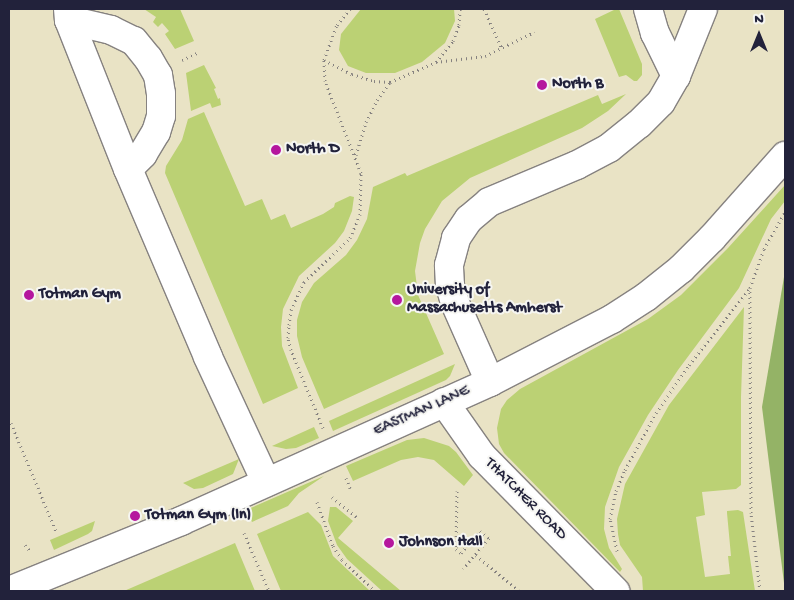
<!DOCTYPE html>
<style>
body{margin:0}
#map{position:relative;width:794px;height:600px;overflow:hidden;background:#e9e3c5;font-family:"Gochi Hand",sans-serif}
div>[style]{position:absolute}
.green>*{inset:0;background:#bbd174}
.forest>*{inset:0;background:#94b366}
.path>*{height:3px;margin-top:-1.5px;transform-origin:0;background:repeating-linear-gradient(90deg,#868280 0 1px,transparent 0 5px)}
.roads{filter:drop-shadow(1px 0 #868280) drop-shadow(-1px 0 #868280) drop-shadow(0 1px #868280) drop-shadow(0 -1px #868280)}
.minor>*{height:28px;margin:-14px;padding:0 14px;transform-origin:14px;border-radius:14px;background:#fff}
.dots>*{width:14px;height:14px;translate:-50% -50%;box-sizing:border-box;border:2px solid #f6f6f2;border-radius:50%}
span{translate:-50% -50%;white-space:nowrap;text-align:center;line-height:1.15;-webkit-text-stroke:4px #f6f6f2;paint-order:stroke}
.poi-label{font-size:16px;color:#22223b;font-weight:700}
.left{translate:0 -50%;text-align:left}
.street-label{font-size:16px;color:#22223b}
.frame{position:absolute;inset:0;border:10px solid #22223b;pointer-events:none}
.north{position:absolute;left:734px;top:10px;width:50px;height:50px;-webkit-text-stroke:4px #f6f6f2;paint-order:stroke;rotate:0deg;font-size:14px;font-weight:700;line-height:20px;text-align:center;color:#22223b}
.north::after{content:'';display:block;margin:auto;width:18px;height:22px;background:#22223b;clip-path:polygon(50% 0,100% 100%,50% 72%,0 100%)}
</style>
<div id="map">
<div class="green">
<div style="clip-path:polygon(144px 9px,180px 9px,194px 41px,175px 49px,165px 34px,169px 31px,162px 23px,158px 27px,153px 22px,156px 17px)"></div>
<div style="clip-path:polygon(361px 9px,454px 9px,455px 21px,445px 43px,422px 62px,395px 73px,366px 73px,348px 66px,339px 50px,341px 34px)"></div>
<div style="clip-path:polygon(616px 9px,619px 9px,642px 64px,642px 75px,637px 81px,634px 81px,626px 75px,619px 77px,595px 19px)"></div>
<div style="clip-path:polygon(204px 65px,216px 88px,214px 89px,218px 99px,220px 98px,221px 105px,212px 108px,210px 103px,191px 111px,186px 73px)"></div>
<div style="clip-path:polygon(626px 94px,608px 111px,582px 128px,470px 178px,442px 201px,425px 229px,420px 243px,415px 271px,418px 295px,444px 354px,324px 409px,302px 357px,297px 336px,297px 320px,302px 302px,314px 283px,346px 255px,357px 240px,367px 219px,373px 187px,405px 173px,407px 176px,598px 95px,602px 104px)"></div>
<div style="clip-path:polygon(204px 112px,245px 206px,262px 199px,271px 220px,285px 214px,291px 228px,323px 214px,334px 207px,335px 203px,350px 196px,354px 197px,352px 211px,344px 231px,335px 243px,299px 276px,283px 309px,281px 327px,282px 346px,298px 388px,263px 404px,165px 173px,166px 166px,182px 140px,188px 119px)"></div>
<div style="clip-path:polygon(785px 185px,785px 201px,771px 219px,739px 288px,678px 370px,648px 415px,619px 467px,605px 507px,604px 529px,609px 548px,622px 569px,620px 572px,504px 453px,499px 444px,497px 428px,501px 409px,507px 400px,520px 389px,648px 319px,681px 295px,728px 248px)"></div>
<div style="clip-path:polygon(744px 307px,741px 397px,741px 485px,736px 489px,702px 492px,705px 515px,696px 517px,705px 577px,730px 574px,728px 556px,731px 556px,727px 513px,727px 511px,738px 510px,743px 512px,755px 591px,643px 591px,642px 577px,620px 545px,618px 534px,617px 519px,625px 484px,669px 405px)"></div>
<div style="clip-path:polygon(455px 364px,450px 376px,446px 380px,333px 431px,329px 421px)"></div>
<div style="clip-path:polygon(314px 427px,319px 438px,296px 448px,286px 449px,272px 446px)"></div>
<div style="clip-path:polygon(424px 438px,449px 446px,456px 452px,473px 475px,464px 486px,434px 460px,418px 457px,401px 460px,353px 481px,346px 466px,407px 440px)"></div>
<div style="clip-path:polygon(239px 459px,233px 474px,203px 488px,194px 489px,183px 483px)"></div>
<div style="clip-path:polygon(324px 476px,299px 493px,288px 506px,252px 522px,246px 510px)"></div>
<div style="clip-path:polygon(330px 507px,336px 507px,353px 521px,338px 538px,401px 591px,382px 591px,347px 559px,337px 545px,328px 521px)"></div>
<div style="clip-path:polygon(308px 512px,321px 525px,333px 556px,370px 591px,281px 591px,257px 534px)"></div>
<div style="clip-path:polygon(95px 521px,92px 531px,88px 534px,54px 550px,50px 540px)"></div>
<div style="clip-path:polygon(235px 543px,255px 591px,124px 591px)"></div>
</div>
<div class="forest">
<div style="clip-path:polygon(785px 271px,785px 591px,762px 407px)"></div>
</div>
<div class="path">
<div style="left:484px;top:9px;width:44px;rotate:65.8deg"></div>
<div style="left:182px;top:60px;width:19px;rotate:-25deg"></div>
<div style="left:324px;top:60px;width:31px;rotate:27deg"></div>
<div style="left:352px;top:74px;width:23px;rotate:18deg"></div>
<div style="left:374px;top:81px;width:16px;rotate:4deg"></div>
<div style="left:390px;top:82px;width:50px;rotate:-23.5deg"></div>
<div style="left:436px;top:62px;width:49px;rotate:-7deg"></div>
<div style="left:485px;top:56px;width:55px;rotate:-26.1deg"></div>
<div style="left:436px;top:62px;width:27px;rotate:-51deg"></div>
<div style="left:453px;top:41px;width:17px;rotate:-69deg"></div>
<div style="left:459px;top:25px;width:16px;rotate:-86deg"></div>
<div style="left:356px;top:155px;width:34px;rotate:-73deg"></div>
<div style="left:366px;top:122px;width:25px;rotate:-63deg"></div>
<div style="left:377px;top:100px;width:22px;rotate:-54deg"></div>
<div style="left:11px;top:423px;width:117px;rotate:67.4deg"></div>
<div style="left:323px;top:428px;width:84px;rotate:-112.3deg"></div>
<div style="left:291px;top:350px;width:12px;rotate:-104deg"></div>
<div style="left:288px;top:338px;width:13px;rotate:-86deg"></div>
<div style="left:289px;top:325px;width:15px;rotate:-82deg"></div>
<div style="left:291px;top:310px;width:31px;rotate:-65deg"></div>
<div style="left:304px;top:282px;width:64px;rotate:-43.7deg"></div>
<div style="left:350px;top:238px;width:25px;rotate:-67deg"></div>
<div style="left:360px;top:215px;width:42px;rotate:-88.6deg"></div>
<div style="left:361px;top:173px;width:99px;rotate:-111.4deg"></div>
<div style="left:325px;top:81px;width:21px;rotate:-93deg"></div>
<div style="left:324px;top:60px;width:37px;rotate:-70deg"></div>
<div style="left:337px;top:25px;width:21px;rotate:-51deg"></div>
<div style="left:346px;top:478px;width:11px;rotate:68deg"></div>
<div style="left:457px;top:491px;width:58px;rotate:91deg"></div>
<div style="left:456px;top:549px;width:6px;rotate:39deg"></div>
<div style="left:461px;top:553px;width:29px;rotate:-49deg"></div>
<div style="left:480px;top:531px;width:11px;rotate:38deg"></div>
<div style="left:489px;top:538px;width:40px;rotate:130deg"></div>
<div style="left:332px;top:497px;width:32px;rotate:39deg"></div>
<div style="left:317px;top:502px;width:47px;rotate:70deg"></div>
<div style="left:333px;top:546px;width:17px;rotate:57deg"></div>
<div style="left:342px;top:560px;width:45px;rotate:43.2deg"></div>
<div style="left:244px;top:533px;width:63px;rotate:66.7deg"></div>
<div style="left:25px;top:545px;width:9px;rotate:49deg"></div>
<div style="left:617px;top:551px;width:33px;rotate:-102deg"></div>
<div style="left:610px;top:519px;width:29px;rotate:-78deg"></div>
<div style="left:616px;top:491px;width:23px;rotate:-67deg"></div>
<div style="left:625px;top:470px;width:65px;rotate:-61.5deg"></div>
<div style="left:656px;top:413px;width:58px;rotate:-55.5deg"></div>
<div style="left:689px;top:365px;width:98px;rotate:-51.6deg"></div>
<div style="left:476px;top:555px;width:56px;rotate:39.9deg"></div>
<div style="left:760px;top:591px;width:79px;rotate:-96.6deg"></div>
<div style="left:751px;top:513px;width:225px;rotate:-90.3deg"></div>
<div style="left:750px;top:288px;width:41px;rotate:-70.3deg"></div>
<div style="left:764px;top:249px;width:43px;rotate:-60.4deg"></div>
</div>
<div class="roads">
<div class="minor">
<div style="left:68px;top:9px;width:11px;rotate:85deg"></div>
<div style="left:69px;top:20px;width:160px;rotate:68.4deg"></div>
<div style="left:128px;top:169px;width:204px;rotate:66.9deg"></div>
<div style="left:208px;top:357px;width:138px;rotate:65.1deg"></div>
<div style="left:648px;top:9px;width:25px;rotate:74deg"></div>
<div style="left:655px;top:33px;width:48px;rotate:64deg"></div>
<div style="left:69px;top:20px;width:43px;rotate:13.4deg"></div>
<div style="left:111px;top:30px;width:25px;rotate:26deg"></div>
<div style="left:134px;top:41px;width:22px;rotate:51deg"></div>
<div style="left:148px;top:58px;width:20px;rotate:60deg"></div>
<div style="left:158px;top:75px;width:19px;rotate:81deg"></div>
<div style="left:161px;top:94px;width:22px;rotate:90deg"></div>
<div style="left:161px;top:116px;width:17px;rotate:107deg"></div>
<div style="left:156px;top:132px;width:26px;rotate:121deg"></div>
<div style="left:143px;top:154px;width:21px;rotate:135deg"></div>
<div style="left:490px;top:382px;width:86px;rotate:-113.9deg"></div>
<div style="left:455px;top:303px;width:18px;rotate:-106deg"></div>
<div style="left:450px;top:286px;width:21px;rotate:-93deg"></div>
<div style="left:449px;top:265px;width:28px;rotate:-75deg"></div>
<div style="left:456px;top:238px;width:23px;rotate:-56deg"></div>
<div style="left:469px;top:219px;width:26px;rotate:-40deg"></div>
<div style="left:489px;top:202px;width:95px;rotate:-22.8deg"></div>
<div style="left:577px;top:165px;width:36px;rotate:-28deg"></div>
<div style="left:609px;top:148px;width:38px;rotate:-39deg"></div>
<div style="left:639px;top:124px;width:31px;rotate:-45deg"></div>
<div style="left:661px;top:102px;width:30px;rotate:-60deg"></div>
<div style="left:676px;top:76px;width:72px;rotate:-68.1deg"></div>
<div style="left:444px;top:402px;width:66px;rotate:54.9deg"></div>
<div style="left:482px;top:456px;width:190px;rotate:45.4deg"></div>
<div style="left:9px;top:591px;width:186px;rotate:-22.1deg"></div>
<div style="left:181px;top:521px;width:339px;rotate:-24.2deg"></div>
<div style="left:490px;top:382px;width:137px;rotate:-27.3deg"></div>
<div style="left:612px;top:319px;width:40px;rotate:-32.9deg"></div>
<div style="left:646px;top:297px;width:45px;rotate:-38.7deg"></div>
<div style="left:681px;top:269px;width:44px;rotate:-45deg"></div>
<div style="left:712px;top:238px;width:110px;rotate:-48.3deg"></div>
</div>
</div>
<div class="dots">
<div style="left:542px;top:85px;background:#b5179e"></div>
<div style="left:276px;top:150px;background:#b5179e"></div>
<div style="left:29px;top:295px;background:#b5179e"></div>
<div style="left:397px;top:300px;background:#b5179e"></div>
<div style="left:135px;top:516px;background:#b5179e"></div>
<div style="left:389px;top:543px;background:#b5179e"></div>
</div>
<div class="poi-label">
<span class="left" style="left:552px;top:85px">North B</span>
<span class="left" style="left:286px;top:150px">North D</span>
<span class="left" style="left:407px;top:300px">University of<br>Massachusetts Amherst</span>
<span class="left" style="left:39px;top:295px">Totman Gym</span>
<span class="left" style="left:145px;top:516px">Totman Gym (In)</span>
<span class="left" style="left:399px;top:543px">Johnson Hall</span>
</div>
<div class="street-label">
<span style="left:422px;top:412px;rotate:-24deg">EASTMAN LANE</span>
<span style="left:525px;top:500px;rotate:45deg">THATCHER ROAD</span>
</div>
<div class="frame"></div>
<div class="north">N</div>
</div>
